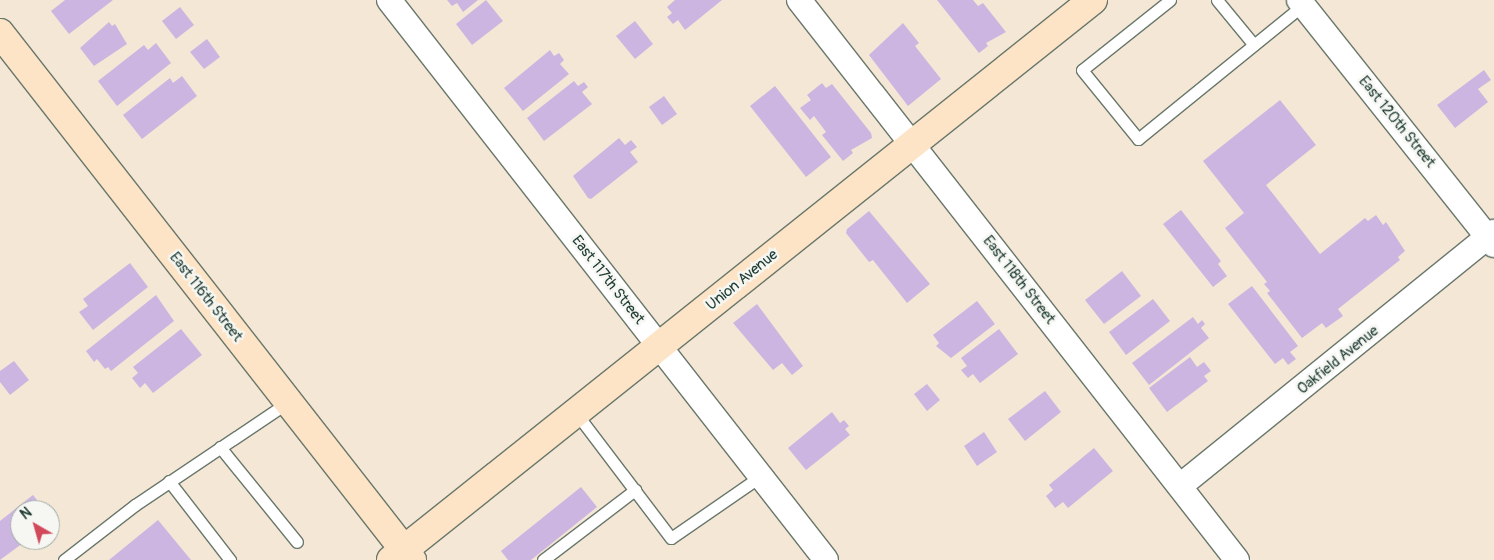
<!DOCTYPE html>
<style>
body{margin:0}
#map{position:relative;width:1494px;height:560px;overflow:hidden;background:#f5e7d5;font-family:Pangolin,sans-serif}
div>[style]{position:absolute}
.building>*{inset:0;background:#ccb5e1}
.roads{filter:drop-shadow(1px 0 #6a786c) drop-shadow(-1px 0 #6a786c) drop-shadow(0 1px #6a786c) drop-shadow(0 -1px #6a786c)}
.lane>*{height:11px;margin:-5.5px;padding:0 5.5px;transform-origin:5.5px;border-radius:5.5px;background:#fff}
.street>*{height:24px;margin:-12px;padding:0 12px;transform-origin:12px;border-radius:12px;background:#fff}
.secondary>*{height:28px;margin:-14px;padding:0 14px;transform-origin:14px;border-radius:14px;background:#fee4c6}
span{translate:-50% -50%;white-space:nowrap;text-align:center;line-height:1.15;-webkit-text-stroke:5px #f6f6f2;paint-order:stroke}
.street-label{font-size:15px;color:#1f3d34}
.north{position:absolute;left:10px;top:500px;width:50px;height:50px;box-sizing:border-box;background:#f6f6f2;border:1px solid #a0aca6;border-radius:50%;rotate:322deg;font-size:14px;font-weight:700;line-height:20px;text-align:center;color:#1f3d34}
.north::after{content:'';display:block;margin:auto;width:18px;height:22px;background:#d1495b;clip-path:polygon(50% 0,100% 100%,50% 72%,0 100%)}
</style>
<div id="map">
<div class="building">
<div style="clip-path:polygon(65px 0,113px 0,69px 34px,51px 11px)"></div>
<div style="clip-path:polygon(447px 0,478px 0,463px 12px,457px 3px,452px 6px)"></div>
<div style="clip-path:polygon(486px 0,503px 21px,472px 45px,456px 24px)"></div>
<div style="clip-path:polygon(675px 0,722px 0,685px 30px,678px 20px,673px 24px,667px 17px,672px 13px,667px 7px)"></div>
<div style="clip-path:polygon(937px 0,973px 0,978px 6px,983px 3px,1006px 32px,986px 43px,988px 46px,979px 53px)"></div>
<div style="clip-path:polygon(180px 7px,194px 25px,176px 39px,162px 21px)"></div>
<div style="clip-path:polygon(635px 21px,653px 44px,635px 59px,616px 36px)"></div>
<div style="clip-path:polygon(109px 22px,112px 26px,115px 24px,127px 44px,94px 66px,80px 48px)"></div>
<div style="clip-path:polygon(903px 23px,919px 43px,915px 46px,941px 79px,908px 106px,869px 55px)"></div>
<div style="clip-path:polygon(207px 39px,220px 57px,204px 69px,190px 52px)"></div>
<div style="clip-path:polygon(156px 43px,171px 63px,117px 106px,98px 81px,144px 45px,148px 50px)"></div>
<div style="clip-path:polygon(550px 50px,554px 56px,559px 53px,564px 60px,560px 64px,569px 74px,523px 111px,504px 88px)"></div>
<div style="clip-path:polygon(1484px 70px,1491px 80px,1478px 89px,1488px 102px,1455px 128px,1437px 105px)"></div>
<div style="clip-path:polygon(182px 76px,197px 96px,142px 139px,123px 115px,170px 78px,173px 83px)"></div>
<div style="clip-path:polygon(574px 81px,578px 86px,584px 82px,588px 87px,582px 92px,592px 104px,544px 141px,527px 118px)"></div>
<div style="clip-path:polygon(822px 83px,826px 88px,832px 84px,871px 133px,872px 138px,851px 150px,853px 153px,843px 161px,822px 135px,826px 132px,814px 116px,810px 120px,800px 108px,811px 100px,807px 95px)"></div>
<div style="clip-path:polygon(775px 86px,831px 157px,806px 177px,750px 106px)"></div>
<div style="clip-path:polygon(664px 96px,677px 114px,662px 125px,649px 107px)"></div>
<div style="clip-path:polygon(1280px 100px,1316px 145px,1266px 185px,1320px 254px,1365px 218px,1368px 221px,1376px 215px,1383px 225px,1386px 222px,1405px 251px,1398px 257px,1400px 260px,1338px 309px,1343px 316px,1326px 328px,1322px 323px,1302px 338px,1267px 293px,1270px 291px,1264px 284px,1267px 282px,1225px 228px,1244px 213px,1203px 161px)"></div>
<div style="clip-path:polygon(619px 138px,625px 145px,631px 140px,637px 147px,630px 152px,638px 162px,591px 199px,588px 198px,573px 176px)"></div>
<div style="clip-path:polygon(1181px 210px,1221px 261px,1218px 264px,1227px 276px,1213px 287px,1163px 224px)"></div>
<div style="clip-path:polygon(869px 211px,930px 284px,907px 303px,873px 260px,869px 262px,846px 233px,847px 229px)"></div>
<div style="clip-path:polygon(130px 263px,148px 287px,93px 330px,79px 312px,88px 306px,83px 299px)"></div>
<div style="clip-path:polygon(1122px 271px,1141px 296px,1104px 324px,1085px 300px)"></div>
<div style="clip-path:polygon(1252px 286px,1298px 346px,1290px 352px,1296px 359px,1288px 365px,1283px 358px,1275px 364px,1228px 304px)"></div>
<div style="clip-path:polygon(156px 295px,174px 321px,111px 371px,108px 367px,105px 369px,97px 359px,94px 362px,86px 351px)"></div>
<div style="clip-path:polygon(1153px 299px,1170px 321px,1126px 355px,1109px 332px)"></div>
<div style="clip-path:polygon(977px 301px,995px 324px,951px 358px,936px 346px,939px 343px,933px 335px)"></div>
<div style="clip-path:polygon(757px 304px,803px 366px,792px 375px,782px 363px,773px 370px,733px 323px)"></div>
<div style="clip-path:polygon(1193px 317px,1198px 324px,1202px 320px,1205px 324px,1201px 328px,1209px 338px,1149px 385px,1132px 363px)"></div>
<div style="clip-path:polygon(181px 329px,202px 355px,153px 393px,145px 383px,140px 388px,132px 378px,138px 373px,133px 367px)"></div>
<div style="clip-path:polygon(999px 329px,1018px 354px,980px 383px,973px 374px,968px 378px,961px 370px,967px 366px,961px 358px)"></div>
<div style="clip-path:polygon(1190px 357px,1197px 367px,1204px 362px,1211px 371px,1204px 376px,1208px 381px,1167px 412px,1149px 388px)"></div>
<div style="clip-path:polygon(14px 361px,29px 380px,10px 395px,0 382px,0 371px)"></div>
<div style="clip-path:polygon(927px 384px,940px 400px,927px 411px,914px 394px)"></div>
<div style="clip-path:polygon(1045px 391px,1061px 412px,1025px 441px,1008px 419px)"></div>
<div style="clip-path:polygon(832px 412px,840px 423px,844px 420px,849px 426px,845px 429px,850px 435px,806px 470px,788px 448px)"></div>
<div style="clip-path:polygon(984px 432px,997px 452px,977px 466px,964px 446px)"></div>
<div style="clip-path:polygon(1094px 448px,1113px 471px,1068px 508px,1063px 502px,1055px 508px,1046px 496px,1053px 490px,1049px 485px)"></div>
<div style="clip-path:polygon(581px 487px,597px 507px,531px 560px,508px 560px,501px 551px)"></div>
<div style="clip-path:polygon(33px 495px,45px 510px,20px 510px,20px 540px,27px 540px,0 560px,0 521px)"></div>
<div style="clip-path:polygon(158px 520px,191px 560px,109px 560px)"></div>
</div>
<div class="roads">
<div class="lane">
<div style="left:1170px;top:0;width:112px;rotate:141.5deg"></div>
<div style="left:1082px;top:70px;width:89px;rotate:50.9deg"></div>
<div style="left:1138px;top:139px;width:213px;rotate:-39.1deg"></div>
<div style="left:1217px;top:0;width:58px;rotate:50.6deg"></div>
<div style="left:576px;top:413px;width:157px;rotate:52.8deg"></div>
<div style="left:671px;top:538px;width:109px;rotate:-34.6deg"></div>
<div style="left:220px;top:447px;width:122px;rotate:51deg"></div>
<div style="left:169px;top:481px;width:100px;rotate:52.3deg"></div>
<div style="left:64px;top:560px;width:90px;rotate:-37.8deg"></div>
<div style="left:135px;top:505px;width:184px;rotate:-33.9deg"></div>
<div style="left:543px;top:560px;width:116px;rotate:-37.3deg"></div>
</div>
<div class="street">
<div style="left:389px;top:0;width:710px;rotate:52.03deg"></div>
<div style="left:799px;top:0;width:711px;rotate:51.97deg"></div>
<div style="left:1299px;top:0;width:313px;rotate:51.5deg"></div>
<div style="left:1180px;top:486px;width:404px;rotate:-39deg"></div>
</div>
<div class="secondary">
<div style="left:0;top:33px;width:669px;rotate:51.98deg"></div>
<div style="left:391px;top:560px;width:898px;rotate:-38.58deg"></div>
</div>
</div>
<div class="street-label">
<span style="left:1397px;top:122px;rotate:51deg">East 120th Street</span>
<span style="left:608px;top:280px;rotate:52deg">East 117th Street</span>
<span style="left:742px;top:280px;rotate:-39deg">Union Avenue</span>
<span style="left:1019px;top:280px;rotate:52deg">East 118th Street</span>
<span style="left:206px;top:297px;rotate:52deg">East 116th Street</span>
<span style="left:1338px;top:360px;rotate:-39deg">Oakfield Avenue</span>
</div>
<div class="north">N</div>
</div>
